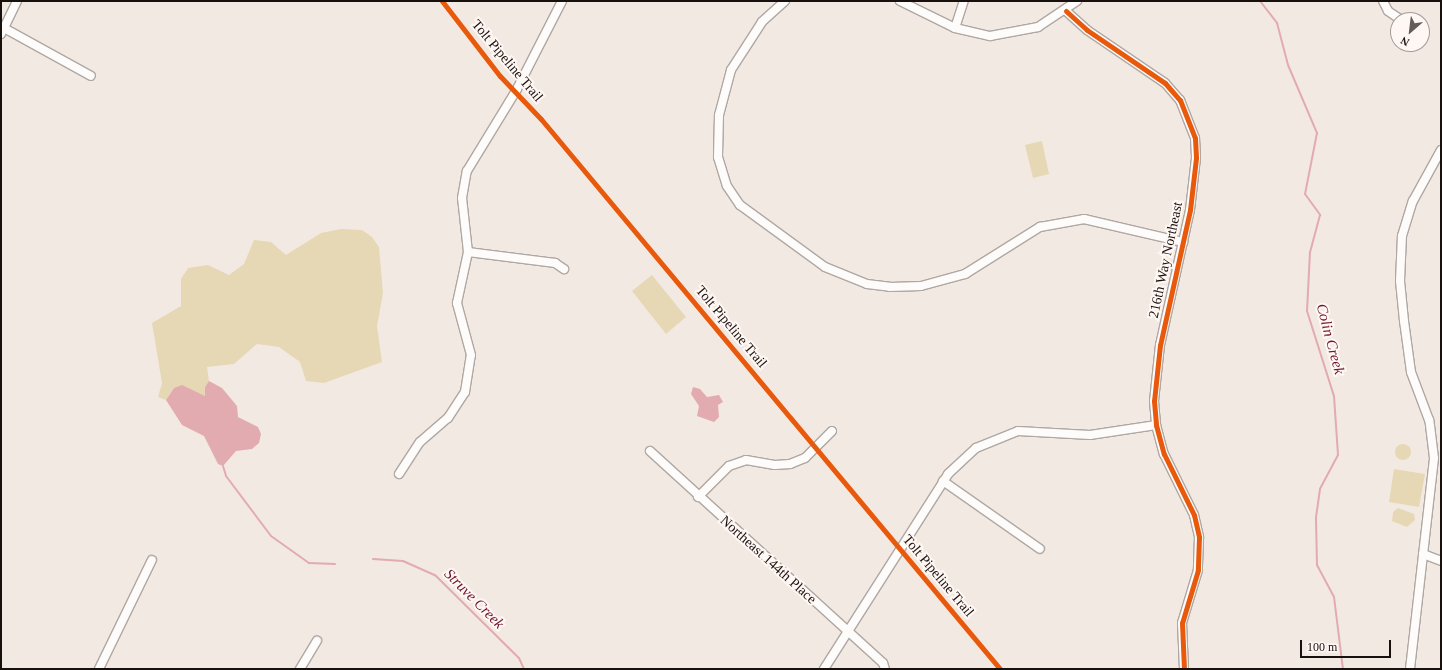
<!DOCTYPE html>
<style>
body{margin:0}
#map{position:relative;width:1442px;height:670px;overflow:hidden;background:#f3e9e3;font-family:"Times New Roman",serif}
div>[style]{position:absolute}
.green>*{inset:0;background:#e6d8b4}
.round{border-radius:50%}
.water>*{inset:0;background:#e2abb0}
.stream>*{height:2px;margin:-1px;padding:0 1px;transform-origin:1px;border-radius:1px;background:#e2abb0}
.roads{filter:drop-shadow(1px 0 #afa7a2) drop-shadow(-1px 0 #afa7a2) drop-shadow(0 1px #afa7a2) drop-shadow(0 -1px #afa7a2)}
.minor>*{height:8px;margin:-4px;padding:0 4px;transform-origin:4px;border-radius:4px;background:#fdfcfb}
.cycleway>*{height:5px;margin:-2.5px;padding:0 2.5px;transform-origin:2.5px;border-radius:2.5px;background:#e8590c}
span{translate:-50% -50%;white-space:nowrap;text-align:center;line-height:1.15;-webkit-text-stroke:4px #fff7f3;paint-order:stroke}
.street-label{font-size:14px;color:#17100d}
.water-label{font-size:15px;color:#6c142b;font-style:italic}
.frame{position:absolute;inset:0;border:2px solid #17100d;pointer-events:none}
.north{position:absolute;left:1390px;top:12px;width:40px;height:40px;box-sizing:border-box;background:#fff7f3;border:1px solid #a29b97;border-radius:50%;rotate:208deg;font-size:11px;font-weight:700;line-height:16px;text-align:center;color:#17100d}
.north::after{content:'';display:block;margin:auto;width:14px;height:18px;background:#645c58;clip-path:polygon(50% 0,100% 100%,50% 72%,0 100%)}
.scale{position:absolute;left:1300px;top:640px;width:91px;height:18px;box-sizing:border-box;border:2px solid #17100d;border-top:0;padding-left:5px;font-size:12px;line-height:14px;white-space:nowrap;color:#17100d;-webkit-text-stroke:3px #fff7f3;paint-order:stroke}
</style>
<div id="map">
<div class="green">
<div style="clip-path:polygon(1042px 141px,1049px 174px,1033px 178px,1025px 145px)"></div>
<div style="clip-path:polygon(341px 229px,362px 230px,372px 237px,379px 247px,383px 293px,377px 326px,382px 362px,324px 383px,306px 381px,300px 362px,279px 347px,257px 344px,234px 364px,207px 367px,209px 381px,205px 387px,205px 396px,174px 388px,166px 400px,158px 397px,162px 383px,152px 323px,181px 306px,181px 279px,188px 268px,208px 265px,229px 275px,244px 264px,254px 240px,271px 242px,286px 255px,321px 233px)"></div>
<div style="clip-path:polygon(652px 275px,686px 317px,666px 334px,632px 291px)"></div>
<div class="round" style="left:1395px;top:444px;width:16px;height:16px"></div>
<div style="clip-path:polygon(1394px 469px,1425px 474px,1419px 507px,1389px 502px)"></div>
<div style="clip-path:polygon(1398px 508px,1414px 514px,1415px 520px,1407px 527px,1392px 521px,1393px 512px)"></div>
</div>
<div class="water">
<div style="clip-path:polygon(209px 381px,222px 388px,237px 406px,238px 417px,258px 427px,261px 434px,259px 443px,252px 449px,236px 451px,223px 466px,218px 464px,204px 436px,182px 425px,166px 400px,174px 388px,182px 385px,205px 396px,205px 387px)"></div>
<div style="clip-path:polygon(693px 387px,700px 389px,707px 397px,719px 395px,723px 402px,718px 405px,719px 417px,714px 422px,697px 416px,699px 406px,691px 394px)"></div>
</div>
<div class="stream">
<div style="left:1260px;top:1px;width:28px;rotate:52deg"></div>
<div style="left:1277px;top:23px;width:43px;rotate:75.3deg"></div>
<div style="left:1288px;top:65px;width:74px;rotate:66.9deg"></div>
<div style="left:1317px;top:133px;width:62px;rotate:101.1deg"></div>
<div style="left:1305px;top:194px;width:26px;rotate:54deg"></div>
<div style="left:1320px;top:215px;width:38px;rotate:105deg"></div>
<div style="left:1310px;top:252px;width:59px;rotate:92.9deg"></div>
<div style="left:1307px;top:311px;width:89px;rotate:72.4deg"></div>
<div style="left:1334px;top:396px;width:59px;rotate:86.1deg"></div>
<div style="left:1338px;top:455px;width:38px;rotate:118deg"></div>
<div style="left:1320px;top:489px;width:29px;rotate:98deg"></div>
<div style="left:1316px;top:518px;width:47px;rotate:88.8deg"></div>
<div style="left:1317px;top:565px;width:36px;rotate:62deg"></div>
<div style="left:1334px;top:597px;width:73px;rotate:82.9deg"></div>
<div style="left:223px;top:466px;width:10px;rotate:73deg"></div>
<div style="left:226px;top:476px;width:75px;rotate:53.1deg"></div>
<div style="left:271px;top:536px;width:47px;rotate:35.4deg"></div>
<div style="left:309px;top:563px;width:26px;rotate:2deg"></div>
<div style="left:373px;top:559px;width:30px;rotate:4deg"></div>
<div style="left:403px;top:561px;width:35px;rotate:24deg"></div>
<div style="left:435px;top:575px;width:118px;rotate:44.7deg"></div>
<div style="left:519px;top:658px;width:12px;rotate:66deg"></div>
</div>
<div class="roads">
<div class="minor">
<div style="left:785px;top:1px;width:31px;rotate:138deg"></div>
<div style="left:762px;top:22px;width:57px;rotate:122.9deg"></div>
<div style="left:731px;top:70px;width:47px;rotate:104.9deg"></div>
<div style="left:719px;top:115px;width:42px;rotate:91.4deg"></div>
<div style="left:718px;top:157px;width:30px;rotate:73deg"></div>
<div style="left:727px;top:186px;width:23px;rotate:56deg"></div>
<div style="left:740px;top:205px;width:105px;rotate:36.1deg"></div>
<div style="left:825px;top:267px;width:45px;rotate:22deg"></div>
<div style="left:867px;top:284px;width:23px;rotate:7deg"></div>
<div style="left:890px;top:287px;width:31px;rotate:-2deg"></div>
<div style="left:921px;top:286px;width:46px;rotate:-15.3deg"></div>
<div style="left:965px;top:274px;width:89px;rotate:-32.1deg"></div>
<div style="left:1040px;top:227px;width:45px;rotate:-10.3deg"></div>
<div style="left:1084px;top:219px;width:102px;rotate:13.1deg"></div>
<div style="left:900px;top:1px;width:61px;rotate:26.1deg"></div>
<div style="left:955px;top:28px;width:36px;rotate:13deg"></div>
<div style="left:990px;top:36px;width:49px;rotate:-10.6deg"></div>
<div style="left:1038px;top:27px;width:47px;rotate:-33.7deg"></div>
<div style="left:1383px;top:1px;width:11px;rotate:63deg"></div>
<div style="left:1388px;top:11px;width:14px;rotate:34deg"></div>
<div style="left:1066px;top:11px;width:28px;rotate:42deg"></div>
<div style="left:1087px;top:30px;width:94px;rotate:34.2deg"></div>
<div style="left:1165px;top:83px;width:23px;rotate:49deg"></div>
<div style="left:1180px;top:100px;width:41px;rotate:68.5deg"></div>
<div style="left:1195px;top:138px;width:20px;rotate:87deg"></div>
<div style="left:1196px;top:158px;width:52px;rotate:96.6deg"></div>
<div style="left:1190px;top:210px;width:138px;rotate:102.5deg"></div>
<div style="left:1160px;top:345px;width:56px;rotate:96.1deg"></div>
<div style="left:1154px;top:401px;width:24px;rotate:85deg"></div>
<div style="left:1156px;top:425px;width:30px;rotate:75deg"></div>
<div style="left:1164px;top:454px;width:68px;rotate:63.8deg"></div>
<div style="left:1194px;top:515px;width:23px;rotate:77deg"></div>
<div style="left:1199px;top:537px;width:33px;rotate:92deg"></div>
<div style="left:1198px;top:570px;width:55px;rotate:106.8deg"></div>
<div style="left:1182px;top:623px;width:46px;rotate:87.5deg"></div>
<div style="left:4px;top:28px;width:99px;rotate:28.9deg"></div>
<div style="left:955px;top:28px;width:28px;rotate:-72deg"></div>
<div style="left:1px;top:34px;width:37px;rotate:-64deg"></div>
<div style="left:468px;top:252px;width:88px;rotate:7.2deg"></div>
<div style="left:555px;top:263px;width:11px;rotate:34deg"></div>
<div style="left:650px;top:451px;width:315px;rotate:42.3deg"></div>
<div style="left:883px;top:663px;width:6px;rotate:72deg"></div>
<div style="left:399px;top:474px;width:38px;rotate:-57deg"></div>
<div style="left:420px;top:442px;width:37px;rotate:-41deg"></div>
<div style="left:448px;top:418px;width:31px;rotate:-57deg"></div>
<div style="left:465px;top:392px;width:37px;rotate:-81deg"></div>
<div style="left:471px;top:355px;width:54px;rotate:-105.1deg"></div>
<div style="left:457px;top:303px;width:52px;rotate:-77.8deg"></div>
<div style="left:468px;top:252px;width:54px;rotate:-96.3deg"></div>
<div style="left:462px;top:198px;width:27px;rotate:-80deg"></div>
<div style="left:467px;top:171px;width:96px;rotate:-58.6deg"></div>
<div style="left:517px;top:89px;width:99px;rotate:-62.9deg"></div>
<div style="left:943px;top:481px;width:118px;rotate:35deg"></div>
<div style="left:698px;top:497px;width:44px;rotate:-45deg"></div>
<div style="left:729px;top:466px;width:18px;rotate:-19deg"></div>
<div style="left:746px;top:460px;width:29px;rotate:10deg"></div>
<div style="left:775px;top:465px;width:15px;rotate:-4deg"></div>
<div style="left:790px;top:464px;width:16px;rotate:-22deg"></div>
<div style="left:805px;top:458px;width:38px;rotate:-45deg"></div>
<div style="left:1423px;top:554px;width:19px;rotate:21deg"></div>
<div style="left:99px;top:669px;width:121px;rotate:-64.1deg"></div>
<div style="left:300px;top:669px;width:33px;rotate:-59deg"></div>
<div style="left:824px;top:669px;width:231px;rotate:-57.5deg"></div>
<div style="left:948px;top:474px;width:38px;rotate:-43deg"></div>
<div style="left:976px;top:448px;width:45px;rotate:-22deg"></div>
<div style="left:1018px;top:431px;width:72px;rotate:3.2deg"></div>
<div style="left:1090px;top:435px;width:67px;rotate:-8.6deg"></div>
<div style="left:1410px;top:669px;width:212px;rotate:-83.5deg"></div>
<div style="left:1434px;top:458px;width:38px;rotate:-97deg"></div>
<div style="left:1429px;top:420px;width:51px;rotate:-110.6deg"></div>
<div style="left:1411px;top:372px;width:51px;rotate:-97.8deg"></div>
<div style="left:1404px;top:321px;width:40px;rotate:-95.7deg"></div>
<div style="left:1400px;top:281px;width:45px;rotate:-87.5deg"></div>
<div style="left:1402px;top:236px;width:37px;rotate:-73deg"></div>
<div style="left:1413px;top:201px;width:58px;rotate:-61.2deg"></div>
</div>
</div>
<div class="cycleway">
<div style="left:442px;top:1px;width:95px;rotate:52.3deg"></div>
<div style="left:500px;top:76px;width:59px;rotate:46.4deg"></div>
<div style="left:541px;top:119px;width:716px;rotate:50.15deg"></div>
<div style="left:1066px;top:11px;width:28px;rotate:42deg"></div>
<div style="left:1087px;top:30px;width:94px;rotate:34.2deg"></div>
<div style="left:1165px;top:83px;width:23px;rotate:49deg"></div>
<div style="left:1180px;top:100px;width:41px;rotate:68.5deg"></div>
<div style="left:1195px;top:138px;width:20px;rotate:87deg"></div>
<div style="left:1196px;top:158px;width:52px;rotate:96.6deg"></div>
<div style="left:1190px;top:210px;width:138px;rotate:102.5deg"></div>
<div style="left:1160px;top:345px;width:56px;rotate:96.1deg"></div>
<div style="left:1154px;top:401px;width:24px;rotate:85deg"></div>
<div style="left:1156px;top:425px;width:30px;rotate:75deg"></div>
<div style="left:1164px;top:454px;width:68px;rotate:63.8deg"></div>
<div style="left:1194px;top:515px;width:23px;rotate:77deg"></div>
<div style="left:1199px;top:537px;width:33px;rotate:92deg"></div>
<div style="left:1198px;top:570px;width:55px;rotate:106.8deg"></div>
<div style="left:1182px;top:623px;width:46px;rotate:87.5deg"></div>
</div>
<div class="street-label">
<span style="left:507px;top:61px;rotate:50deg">Tolt Pipeline Trail</span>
<span style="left:1166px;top:260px;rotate:-78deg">216th Way Northeast</span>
<span style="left:731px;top:327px;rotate:50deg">Tolt Pipeline Trail</span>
<span style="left:768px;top:560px;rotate:42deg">Northeast 144th Place</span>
<span style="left:938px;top:576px;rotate:50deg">Tolt Pipeline Trail</span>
</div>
<div class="water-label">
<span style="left:1330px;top:339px;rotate:75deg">Colin Creek</span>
<span style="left:474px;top:599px;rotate:45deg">Struve Creek</span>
</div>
<div class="frame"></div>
<div class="north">N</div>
<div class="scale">100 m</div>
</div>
